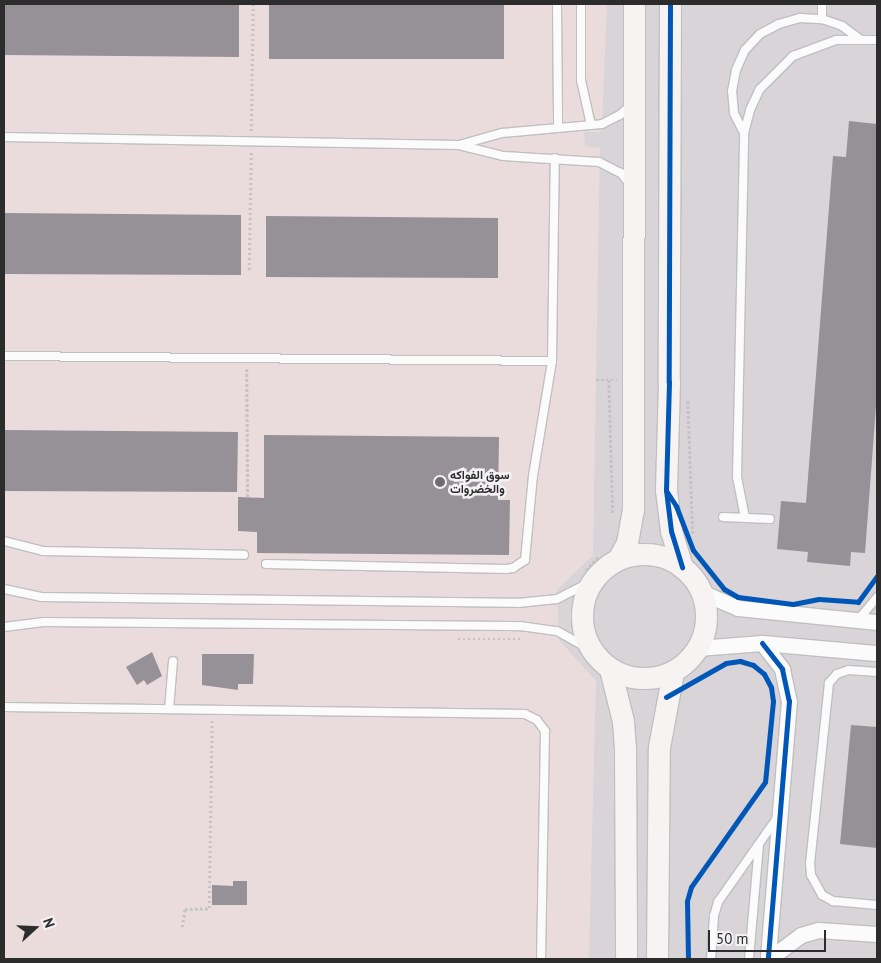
<!DOCTYPE html>
<meta charset="utf-8">
<style>
body{margin:0}
#map{position:relative;width:881px;height:963px;overflow:hidden;background:#e5e5e5;font-family:"PT Sans",Vazirmatn,sans-serif}
div>[style]{position:absolute}
.built>*{inset:0;background:#d8d4d8}
.industrial>*{inset:0;background:#eadbdd}
.building>*{inset:0;background:#969097}
.path>*{height:2.5px;margin-top:-1.25px;transform-origin:0;background:repeating-linear-gradient(90deg,#c4c3c4 0 2.5px,transparent 0 5px)}
.roads{filter:drop-shadow(1px 0 #c0bfc0) drop-shadow(-1px 0 #c0bfc0) drop-shadow(0 1px #c0bfc0) drop-shadow(0 -1px #c0bfc0)}
.lane>*{height:8px;margin:-4px;padding:0 4px;transform-origin:4px;border-radius:4px;background:#fbfbfb}
.street>*{height:15px;margin:-7.5px;padding:0 7.5px;transform-origin:7.5px;border-radius:7.5px;background:#fbfbfb}
.secondary>*{height:21px;margin:-10.5px;padding:0 10.5px;transform-origin:10.5px;border-radius:10.5px;background:#f7f3f3}
.secondary>.ring{margin:-10.5px;padding:0;box-sizing:content-box;background:none;border:21px solid #f7f3f3;border-radius:50%}
.cycleway>*{height:5px;margin:-2.5px;padding:0 2.5px;transform-origin:2.5px;border-radius:2.5px;background:#0057b8}
.dots>*{width:14px;height:14px;translate:-50% -50%;box-sizing:border-box;border:2px solid #f3f1f4;border-radius:50%}
span{translate:-50% -50%;white-space:nowrap;text-align:center;line-height:1.15;-webkit-text-stroke:5px #f3f1f4;paint-order:stroke}
.poi-label{font-size:12px;color:#2d2c2d;font-weight:700}
.left{translate:0 -50%;text-align:left}
.frame{position:absolute;inset:0;border:5px solid #2d2c2d;pointer-events:none}
.north{position:absolute;left:10px;top:903px;width:50px;height:50px;-webkit-text-stroke:4px #f3f1f4;paint-order:stroke;rotate:70deg;font-size:14px;font-weight:700;line-height:20px;text-align:center;color:#2d2c2d}
.north::after{content:'';display:block;margin:auto;width:18px;height:22px;background:#2d2c2d;clip-path:polygon(50% 0,100% 100%,50% 72%,0 100%)}
.scale{position:absolute;left:708px;top:930px;width:118px;height:22px;box-sizing:border-box;border:2px solid #2d2c2d;border-top:0;padding-left:6px;font-size:15px;line-height:18px;white-space:nowrap;color:#2d2c2d;-webkit-text-stroke:4px #f3f1f4;paint-order:stroke}
</style>
<div id="map">
<div class="built">
<div style="clip-path:polygon(4px 4px,877px 4px,877px 959px,4px 959px)"></div>
</div>
<div class="industrial">
<div style="clip-path:polygon(4px 4px,607px 4px,602px 124px,600px 132px,584px 132px,585px 146px,600px 148px,593px 555px,557px 590px,559px 640px,596px 681px,589px 959px,4px 959px)"></div>
</div>
<div class="building">
<div style="clip-path:polygon(4px 4px,239px 4px,239px 57px,4px 55px)"></div>
<div style="clip-path:polygon(269px 4px,504px 4px,504px 59px,269px 59px)"></div>
<div style="clip-path:polygon(849px 121px,877px 124px,877px 393px,865px 553px,851px 552px,850px 566px,807px 562px,808px 552px,777px 549px,781px 501px,806px 503px,833px 156px,846px 157px)"></div>
<div style="clip-path:polygon(4px 213px,241px 215px,241px 275px,4px 274px)"></div>
<div style="clip-path:polygon(266px 216px,498px 218px,498px 278px,266px 277px)"></div>
<div style="clip-path:polygon(4px 430px,238px 432px,237px 492px,4px 491px)"></div>
<div style="clip-path:polygon(264px 435px,499px 437px,498px 500px,510px 500px,509px 555px,257px 553px,257px 532px,238px 531px,238px 497px,264px 498px)"></div>
<div style="clip-path:polygon(152px 652px,162px 676px,147px 685px,144px 680px,137px 685px,126px 667px)"></div>
<div style="clip-path:polygon(202px 654px,254px 654px,253px 684px,238px 684px,238px 690px,202px 685px)"></div>
<div style="clip-path:polygon(851px 725px,877px 727px,877px 848px,840px 844px)"></div>
<div style="clip-path:polygon(233px 881px,247px 881px,247px 905px,212px 905px,212px 885px,233px 886px)"></div>
</div>
<div class="path">
<div style="left:251px;top:131px;width:127px;rotate:-89.1deg"></div>
<div style="left:249px;top:270px;width:119px;rotate:-89deg"></div>
<div style="left:247px;top:369px;width:128px;rotate:89.6deg"></div>
<div style="left:596px;top:380px;width:21px"></div>
<div style="left:609px;top:380px;width:134px;rotate:88.3deg"></div>
<div style="left:688px;top:401px;width:135px;rotate:87.9deg"></div>
<div style="left:586px;top:570px;width:19px;rotate:-47deg"></div>
<div style="left:458px;top:639px;width:64px"></div>
<div style="left:182px;top:927px;width:18px;rotate:-81deg"></div>
<div style="left:185px;top:909px;width:24px;rotate:-2deg"></div>
<div style="left:209px;top:908px;width:187px;rotate:-89.1deg"></div>
</div>
<div class="roads">
<div class="lane">
<div style="left:557px;top:4px;width:124px;rotate:89.5deg"></div>
<div style="left:581px;top:4px;width:76px;rotate:90deg"></div>
<div style="left:581px;top:80px;width:46px;rotate:77.5deg"></div>
<div style="left:822px;top:19px;width:15px;rotate:-90deg"></div>
<div style="left:744px;top:133px;width:22px;rotate:-117deg"></div>
<div style="left:734px;top:113px;width:22px;rotate:-95deg"></div>
<div style="left:732px;top:91px;width:21px;rotate:-79deg"></div>
<div style="left:736px;top:70px;width:22px;rotate:-66deg"></div>
<div style="left:745px;top:50px;width:22px;rotate:-47deg"></div>
<div style="left:760px;top:34px;width:21px;rotate:-28deg"></div>
<div style="left:779px;top:24px;width:22px;rotate:-16deg"></div>
<div style="left:800px;top:18px;width:22px;rotate:3deg"></div>
<div style="left:822px;top:19px;width:21px;rotate:19deg"></div>
<div style="left:842px;top:26px;width:22px;rotate:36deg"></div>
<div style="left:4px;top:137px;width:455px;rotate:1deg"></div>
<div style="left:459px;top:145px;width:45px;rotate:14deg"></div>
<div style="left:503px;top:156px;width:96px;rotate:3.6deg"></div>
<div style="left:599px;top:162px;width:25px;rotate:27deg"></div>
<div style="left:621px;top:173px;width:14px;rotate:51deg"></div>
<div style="left:459px;top:145px;width:45px;rotate:-15.6deg"></div>
<div style="left:502px;top:133px;width:100px;rotate:-5.1deg"></div>
<div style="left:602px;top:124px;width:20px;rotate:-27deg"></div>
<div style="left:620px;top:115px;width:12px;rotate:-42deg"></div>
<div style="left:4px;top:356px;width:548px;rotate:0.52deg"></div>
<div style="left:723px;top:517px;width:47px;rotate:2.4deg"></div>
<div style="left:745px;top:518px;width:42px;rotate:-101deg"></div>
<div style="left:737px;top:477px;width:344px;rotate:-88.8deg"></div>
<div style="left:744px;top:133px;width:24px;rotate:-75deg"></div>
<div style="left:750px;top:110px;width:23px;rotate:-65deg"></div>
<div style="left:760px;top:89px;width:47px;rotate:-45deg"></div>
<div style="left:793px;top:56px;width:46px;rotate:-20.4deg"></div>
<div style="left:836px;top:40px;width:41px"></div>
<div style="left:4px;top:541px;width:40px;rotate:14.4deg"></div>
<div style="left:43px;top:551px;width:201px;rotate:1.1deg"></div>
<div style="left:266px;top:564px;width:240px;rotate:1.2deg"></div>
<div style="left:506px;top:569px;width:7px;rotate:-8deg"></div>
<div style="left:513px;top:568px;width:14px;rotate:-34deg"></div>
<div style="left:525px;top:560px;width:84px;rotate:-84.6deg"></div>
<div style="left:533px;top:476px;width:117px;rotate:-80.6deg"></div>
<div style="left:552px;top:361px;width:203px;rotate:-89.2deg"></div>
<div style="left:4px;top:589px;width:38px;rotate:12deg"></div>
<div style="left:41px;top:597px;width:477px;rotate:0.7deg"></div>
<div style="left:518px;top:603px;width:39px;rotate:-6deg"></div>
<div style="left:557px;top:599px;width:39px;rotate:-27deg"></div>
<div style="left:858px;top:620px;width:30px;rotate:-50deg"></div>
<div style="left:4px;top:627px;width:40px;rotate:-7.1deg"></div>
<div style="left:44px;top:622px;width:476px;rotate:0.5deg"></div>
<div style="left:520px;top:626px;width:37px;rotate:8deg"></div>
<div style="left:557px;top:631px;width:38px;rotate:29deg"></div>
<div style="left:877px;top:672px;width:28px;rotate:-176deg"></div>
<div style="left:849px;top:670px;width:13px;rotate:162deg"></div>
<div style="left:837px;top:674px;width:12px;rotate:132deg"></div>
<div style="left:829px;top:683px;width:181px;rotate:96deg"></div>
<div style="left:810px;top:863px;width:12px;rotate:85deg"></div>
<div style="left:811px;top:875px;width:23px;rotate:61deg"></div>
<div style="left:822px;top:895px;width:13px;rotate:29deg"></div>
<div style="left:833px;top:901px;width:44px;rotate:5.2deg"></div>
<div style="left:4px;top:707px;width:521px;rotate:0.77deg"></div>
<div style="left:525px;top:714px;width:13px;rotate:27deg"></div>
<div style="left:537px;top:720px;width:14px;rotate:54deg"></div>
<div style="left:545px;top:731px;width:228px;rotate:91deg"></div>
<div style="left:169px;top:709px;width:48px;rotate:-85.2deg"></div>
<div style="left:711px;top:959px;width:43px;rotate:-86deg"></div>
<div style="left:714px;top:916px;width:15px;rotate:-74deg"></div>
<div style="left:718px;top:902px;width:103px;rotate:-54.9deg"></div>
<div style="left:749px;top:959px;width:115px;rotate:-85deg"></div>
</div>
<div class="street">
<div style="left:701px;top:592px;width:40px;rotate:23.4deg"></div>
<div style="left:738px;top:608px;width:140px;rotate:5.8deg"></div>
<div style="left:762px;top:643px;width:33px;rotate:52deg"></div>
<div style="left:782px;top:669px;width:33px;rotate:78deg"></div>
<div style="left:789px;top:701px;width:259px;rotate:94.7deg"></div>
<div style="left:698px;top:648px;width:64px;rotate:-4.5deg"></div>
<div style="left:762px;top:643px;width:115px;rotate:5deg"></div>
<div style="left:769px;top:959px;width:40px;rotate:-37deg"></div>
<div style="left:801px;top:935px;width:18px;rotate:-16deg"></div>
<div style="left:818px;top:930px;width:59px;rotate:3.9deg"></div>
</div>
<div class="secondary">
<div style="left:670px;top:4px;width:378px;rotate:90.2deg"></div>
<div style="left:669px;top:382px;width:108px;rotate:91.6deg"></div>
<div style="left:666px;top:490px;width:41px;rotate:83deg"></div>
<div style="left:671px;top:531px;width:38px;rotate:73deg"></div>
<div class="ring" style="left:582px;top:554px;width:103px;height:103px"></div>
<div style="left:618px;top:559px;width:18px;rotate:-61deg"></div>
<div style="left:627px;top:543px;width:34px;rotate:-80deg"></div>
<div style="left:633px;top:510px;width:506px;rotate:-89.89deg"></div>
<div style="left:610px;top:669px;width:54px;rotate:76deg"></div>
<div style="left:623px;top:721px;width:26px;rotate:86deg"></div>
<div style="left:625px;top:747px;width:212px;rotate:89.7deg"></div>
<div style="left:657px;top:959px;width:212px;rotate:-89.5deg"></div>
<div style="left:659px;top:747px;width:76px;rotate:-79.4deg"></div>
</div>
</div>
<div class="cycleway">
<div style="left:670px;top:4px;width:378px;rotate:90.2deg"></div>
<div style="left:669px;top:382px;width:108px;rotate:91.6deg"></div>
<div style="left:666px;top:490px;width:41px;rotate:83deg"></div>
<div style="left:671px;top:531px;width:38px;rotate:73deg"></div>
<div style="left:667px;top:492px;width:17px;rotate:57deg"></div>
<div style="left:676px;top:506px;width:47px;rotate:68.9deg"></div>
<div style="left:693px;top:550px;width:50px;rotate:51.5deg"></div>
<div style="left:724px;top:589px;width:16px;rotate:30deg"></div>
<div style="left:738px;top:597px;width:55px;rotate:7.3deg"></div>
<div style="left:793px;top:604px;width:26px;rotate:-11deg"></div>
<div style="left:819px;top:599px;width:39px;rotate:4deg"></div>
<div style="left:858px;top:602px;width:32px;rotate:-54deg"></div>
<div style="left:762px;top:643px;width:33px;rotate:52deg"></div>
<div style="left:782px;top:669px;width:33px;rotate:78deg"></div>
<div style="left:789px;top:701px;width:259px;rotate:94.7deg"></div>
<div style="left:666px;top:697px;width:69px;rotate:-29.5deg"></div>
<div style="left:726px;top:663px;width:14px;rotate:-8deg"></div>
<div style="left:740px;top:661px;width:14px;rotate:17deg"></div>
<div style="left:753px;top:665px;width:14px;rotate:39deg"></div>
<div style="left:764px;top:674px;width:15px;rotate:62deg"></div>
<div style="left:771px;top:687px;width:14px;rotate:82deg"></div>
<div style="left:773px;top:701px;width:81px;rotate:95.6deg"></div>
<div style="left:765px;top:782px;width:128px;rotate:125.2deg"></div>
<div style="left:691px;top:887px;width:15px;rotate:106deg"></div>
<div style="left:687px;top:901px;width:58px;rotate:89deg"></div>
</div>
<div class="dots">
<div style="left:440px;top:482px;background:#6d6d6d"></div>
</div>
<div class="poi-label">
<span class="left" style="left:450px;top:482px">سوق الفواكه<br>والخضروات</span>
</div>
<div class="frame"></div>
<div class="north">N</div>
<div class="scale">50 m</div>
</div>
